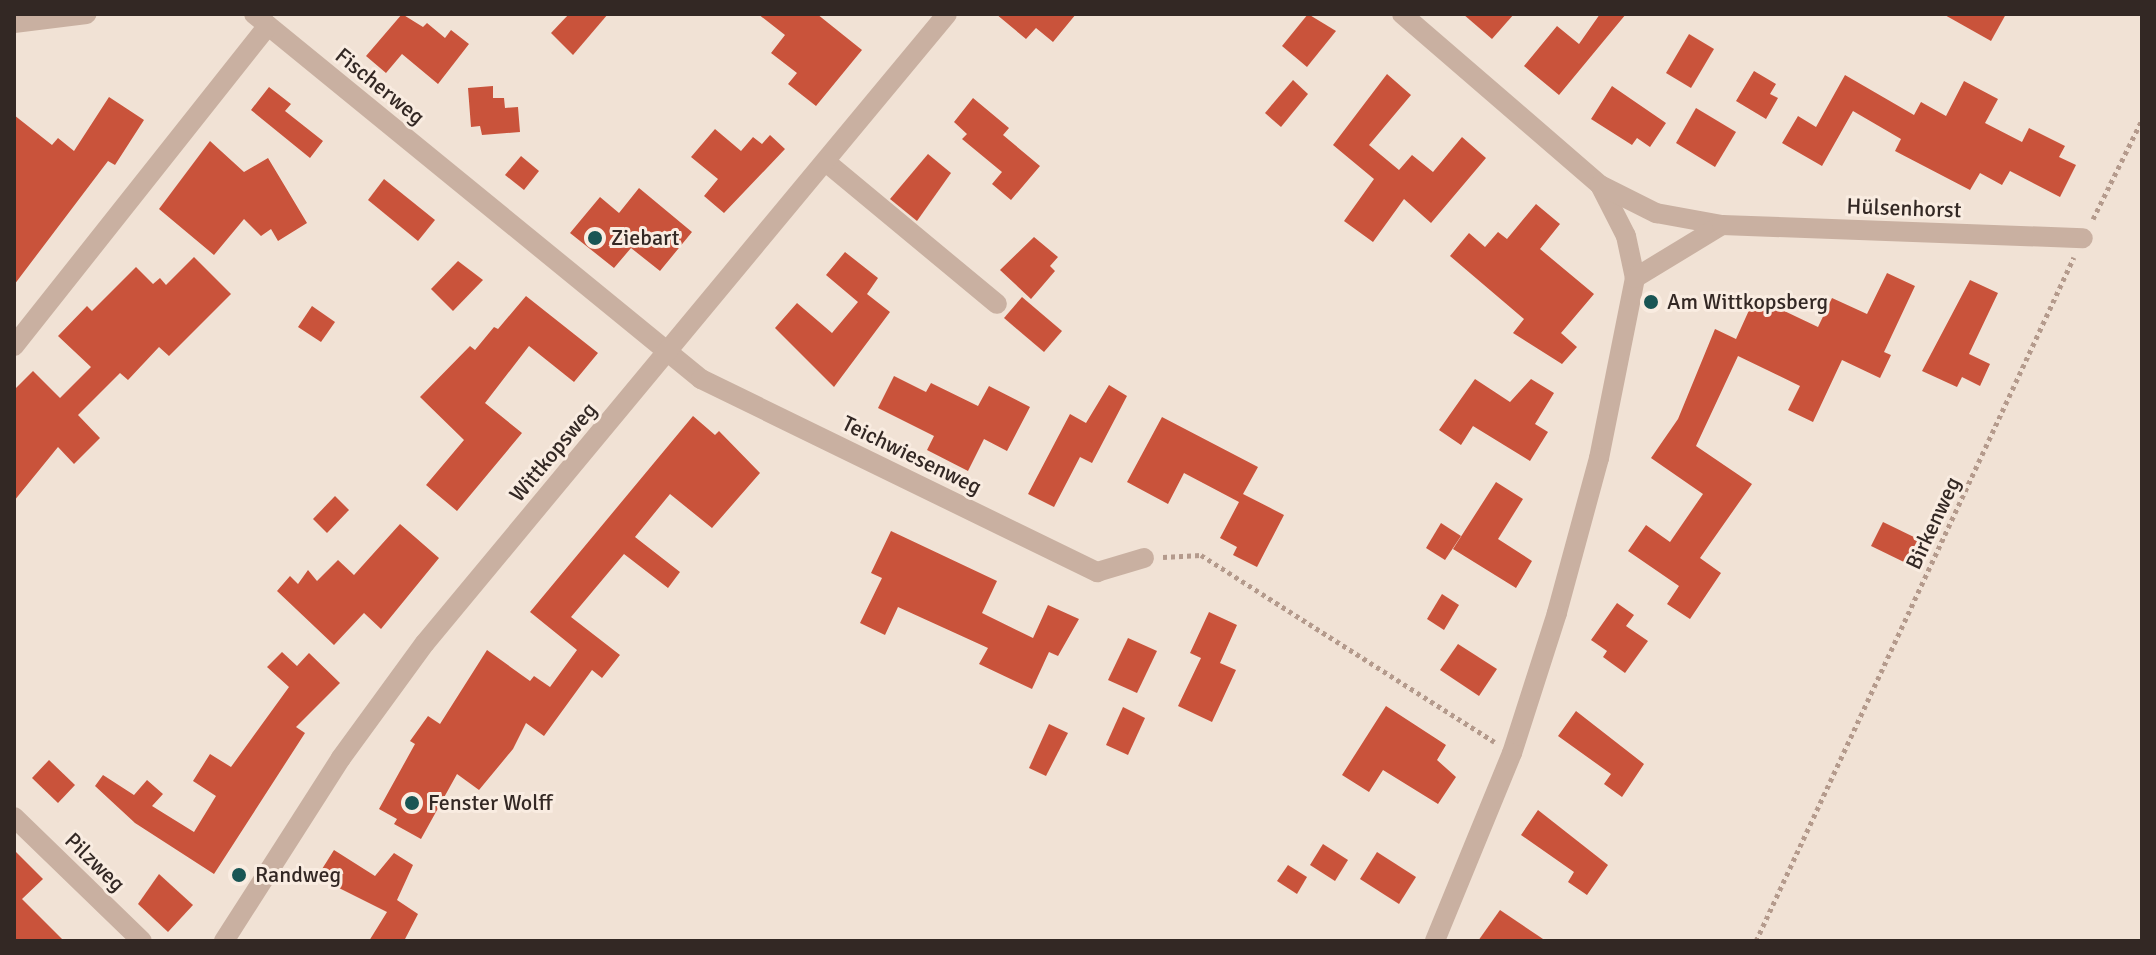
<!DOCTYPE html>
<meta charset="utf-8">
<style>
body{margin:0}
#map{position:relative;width:2156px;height:955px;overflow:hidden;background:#f1e2d5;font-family:Signika,sans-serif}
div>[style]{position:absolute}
.building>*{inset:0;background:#c9533b}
.path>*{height:5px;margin-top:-2.5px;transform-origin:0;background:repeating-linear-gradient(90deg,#b49a8c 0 4px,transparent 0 8px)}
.minor>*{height:20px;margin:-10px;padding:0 10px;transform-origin:10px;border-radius:10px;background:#c9b0a1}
.dots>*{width:22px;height:22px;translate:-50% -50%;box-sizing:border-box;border:4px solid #f9ece1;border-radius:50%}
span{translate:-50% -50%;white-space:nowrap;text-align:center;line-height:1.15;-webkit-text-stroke:6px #f9ece1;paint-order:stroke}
.street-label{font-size:22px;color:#332824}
.poi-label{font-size:22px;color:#332824}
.left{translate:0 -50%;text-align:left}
.frame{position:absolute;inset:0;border:16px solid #332824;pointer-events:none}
</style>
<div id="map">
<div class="building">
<div style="clip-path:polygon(402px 14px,423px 27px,427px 23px,445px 38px,451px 30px,469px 44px,438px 84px,402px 54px,386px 73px,366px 56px)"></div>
<div style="clip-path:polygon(569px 14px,608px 14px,573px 55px,551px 33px)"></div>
<div style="clip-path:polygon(758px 14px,817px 14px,862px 50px,816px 106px,788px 84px,797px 73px,771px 53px,785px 35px)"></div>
<div style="clip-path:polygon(996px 14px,1076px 14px,1053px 42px,1036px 28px,1026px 39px)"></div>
<div style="clip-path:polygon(1308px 14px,1336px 31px,1307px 67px,1282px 46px)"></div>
<div style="clip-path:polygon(1463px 14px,1514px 14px,1492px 39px)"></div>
<div style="clip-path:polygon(1600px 14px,1626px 14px,1559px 95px,1524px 66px,1557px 26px,1579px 44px)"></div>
<div style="clip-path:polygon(1943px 14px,2006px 14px,1991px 41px)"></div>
<div style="clip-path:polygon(1689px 34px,1714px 49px,1691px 88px,1666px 73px)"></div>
<div style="clip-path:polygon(1754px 71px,1776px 84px,1770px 94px,1778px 98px,1766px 119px,1736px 101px)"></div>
<div style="clip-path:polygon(1387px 74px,1411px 95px,1369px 145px,1399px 170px,1412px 155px,1433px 172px,1462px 137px,1486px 158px,1431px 223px,1404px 199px,1373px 242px,1344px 221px,1374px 179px,1333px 145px)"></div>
<div style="clip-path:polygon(1845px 75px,1914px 115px,1921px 102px,1946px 116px,1964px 81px,1998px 99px,1985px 123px,2022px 142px,2029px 128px,2065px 146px,2059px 157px,2076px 165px,2060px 197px,2010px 171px,2002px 185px,1980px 173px,1970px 190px,1895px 151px,1901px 139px,1853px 111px,1822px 166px,1782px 143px,1798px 116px,1816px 127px)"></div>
<div style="clip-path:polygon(1293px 80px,1308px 94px,1281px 127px,1265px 113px)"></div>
<div style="clip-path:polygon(493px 86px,493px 98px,504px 98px,505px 108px,518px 107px,520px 132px,482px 135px,480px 126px,471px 127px,468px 88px)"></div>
<div style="clip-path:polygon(1612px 86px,1666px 123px,1650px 147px,1637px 138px,1632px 145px,1591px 119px)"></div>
<div style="clip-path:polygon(269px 87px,291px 104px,285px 111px,323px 141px,310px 158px,251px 110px)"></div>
<div style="clip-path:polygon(109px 97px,144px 120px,115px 165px,108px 161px,14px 285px,14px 115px,52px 145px,58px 138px,74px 151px)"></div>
<div style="clip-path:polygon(973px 98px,1009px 128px,1003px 135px,1040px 166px,1011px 200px,992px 184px,1002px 172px,962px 139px,967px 134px,954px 122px)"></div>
<div style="clip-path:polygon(1696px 108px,1736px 132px,1715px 167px,1676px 143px)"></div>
<div style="clip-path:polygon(715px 129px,741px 151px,753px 137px,762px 144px,770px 135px,785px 149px,724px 213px,704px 196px,718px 179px,691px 157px)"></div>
<div style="clip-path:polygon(210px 141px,244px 172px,268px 158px,307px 223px,278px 241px,271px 229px,261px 236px,244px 219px,214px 255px,159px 209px)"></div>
<div style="clip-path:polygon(928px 154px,951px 173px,917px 221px,890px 199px)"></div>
<div style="clip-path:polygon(521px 156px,539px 171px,524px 190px,505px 175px)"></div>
<div style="clip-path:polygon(384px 179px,435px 220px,418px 241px,368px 200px)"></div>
<div style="clip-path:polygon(639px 188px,692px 232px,660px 271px,631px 248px,614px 268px,570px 233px,600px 197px,619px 213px)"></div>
<div style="clip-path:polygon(1536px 204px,1560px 224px,1540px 249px,1594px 294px,1561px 333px,1577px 347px,1562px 364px,1513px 333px,1524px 319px,1450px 256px,1469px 233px,1485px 247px,1498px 232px,1507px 239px)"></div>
<div style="clip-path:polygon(1034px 237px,1058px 257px,1050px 266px,1055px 271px,1031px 299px,1000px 270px)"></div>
<div style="clip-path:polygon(845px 252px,878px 278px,867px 294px,890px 312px,834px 387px,775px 328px,797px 303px,832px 333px,858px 302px,826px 275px)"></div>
<div style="clip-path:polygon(194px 257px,231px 294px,169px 356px,159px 347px,128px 380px,120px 373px,78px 415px,100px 438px,74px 464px,58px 447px,14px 501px,14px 390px,33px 371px,60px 398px,91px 367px,58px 336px,87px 306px,92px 311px,136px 267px,153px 284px,160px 278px,166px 285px)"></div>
<div style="clip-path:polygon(458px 261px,483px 280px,453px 311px,431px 289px)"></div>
<div style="clip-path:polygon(1887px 273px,1915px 286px,1884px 352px,1891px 355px,1880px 378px,1842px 360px,1813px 422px,1788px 410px,1800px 386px,1738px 356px,1696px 446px,1752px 484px,1700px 558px,1721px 573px,1690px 619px,1667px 604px,1679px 586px,1628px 551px,1646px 525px,1670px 542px,1703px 494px,1651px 458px,1678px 419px,1715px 329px,1736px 339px,1755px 297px,1818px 327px,1832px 298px,1867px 314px)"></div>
<div style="clip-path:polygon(1970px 280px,1998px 293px,1969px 354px,1990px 364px,1980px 386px,1962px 377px,1957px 387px,1922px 371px)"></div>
<div style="clip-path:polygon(526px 296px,598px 353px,574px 382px,529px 346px,485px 403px,522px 433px,457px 511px,426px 485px,464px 440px,420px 397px,470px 346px,475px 350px,494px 327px,498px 329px)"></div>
<div style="clip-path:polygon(1022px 297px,1062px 331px,1044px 352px,1004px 318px)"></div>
<div style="clip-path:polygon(312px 306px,335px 322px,321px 342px,298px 327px)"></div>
<div style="clip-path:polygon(894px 376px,926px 392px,931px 383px,978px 406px,989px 386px,1030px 407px,1007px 451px,984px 439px,968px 471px,927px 450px,934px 436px,878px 408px)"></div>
<div style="clip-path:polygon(1475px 379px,1510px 402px,1531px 379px,1554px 393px,1535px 424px,1548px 432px,1530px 461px,1473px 426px,1461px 445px,1439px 430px)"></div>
<div style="clip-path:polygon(1109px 385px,1127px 396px,1092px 463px,1080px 457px,1054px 507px,1028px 494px,1070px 414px,1086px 423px)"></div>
<div style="clip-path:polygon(693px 416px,715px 435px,719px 431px,760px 473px,712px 528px,670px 494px,635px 537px,680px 572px,668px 588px,624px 554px,571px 617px,620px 655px,602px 678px,592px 670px,544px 736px,526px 723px,513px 749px,479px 790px,457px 774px,421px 839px,394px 824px,397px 819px,379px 809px,415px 744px,410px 741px,428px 716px,440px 724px,487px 650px,530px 681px,534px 676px,550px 687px,577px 650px,530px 612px)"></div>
<div style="clip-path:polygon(1162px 417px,1258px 467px,1243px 494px,1284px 515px,1257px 567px,1233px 555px,1237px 547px,1220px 538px,1239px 502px,1184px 473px,1168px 504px,1127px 482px)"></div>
<div style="clip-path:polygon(1496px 482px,1523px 499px,1498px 539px,1532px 561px,1516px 588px,1453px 549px)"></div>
<div style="clip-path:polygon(335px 496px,349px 510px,327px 533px,313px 519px)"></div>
<div style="clip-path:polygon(1883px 522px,1918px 539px,1906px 563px,1871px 546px)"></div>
<div style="clip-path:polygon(1441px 523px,1461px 536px,1445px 560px,1426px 548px)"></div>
<div style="clip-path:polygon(400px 524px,439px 558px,381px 629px,364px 613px,334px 645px,277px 591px,290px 576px,298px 584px,308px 570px,317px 581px,338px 560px,354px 575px)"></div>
<div style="clip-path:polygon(891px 531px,997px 581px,982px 613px,1033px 638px,1048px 605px,1079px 619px,1058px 656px,1049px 652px,1032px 689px,979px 664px,988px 648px,898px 607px,885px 635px,860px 623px,882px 578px,871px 573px)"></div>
<div style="clip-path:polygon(1442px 594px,1459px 605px,1444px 630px,1427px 619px)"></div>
<div style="clip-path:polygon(1617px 603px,1634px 615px,1626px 626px,1648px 641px,1625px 673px,1603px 657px,1607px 651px,1591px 640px)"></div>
<div style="clip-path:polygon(1209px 612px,1237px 625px,1220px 663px,1236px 670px,1212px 722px,1178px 706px,1201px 658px,1190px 653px)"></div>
<div style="clip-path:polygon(1128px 638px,1157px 651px,1137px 693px,1108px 680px)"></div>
<div style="clip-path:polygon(1458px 644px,1497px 669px,1479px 696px,1440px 670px)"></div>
<div style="clip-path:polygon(282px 652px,297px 666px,309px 653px,340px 683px,296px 727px,305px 733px,214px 874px,135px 823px,95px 786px,103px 775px,134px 795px,147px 780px,163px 794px,152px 806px,194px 832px,216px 796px,193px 781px,210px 754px,231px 767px,289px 687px,267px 667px)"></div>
<div style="clip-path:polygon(1386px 706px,1446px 745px,1437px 760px,1456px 777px,1438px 804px,1383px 770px,1369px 792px,1342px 775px)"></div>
<div style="clip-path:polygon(1123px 707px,1145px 718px,1128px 755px,1106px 745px)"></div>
<div style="clip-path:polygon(1576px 711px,1644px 764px,1622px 797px,1604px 784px,1611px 774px,1558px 736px)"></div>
<div style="clip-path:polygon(1049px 724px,1068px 733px,1046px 776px,1029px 768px)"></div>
<div style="clip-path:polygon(49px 760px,75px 785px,58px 803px,32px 778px)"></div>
<div style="clip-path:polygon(1538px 810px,1608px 865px,1587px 895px,1568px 882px,1574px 872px,1521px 835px)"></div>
<div style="clip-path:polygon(1323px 844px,1348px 860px,1335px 881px,1310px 865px)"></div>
<div style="clip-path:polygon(14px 850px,43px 879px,22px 899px,64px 941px,14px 941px)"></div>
<div style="clip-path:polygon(334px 850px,375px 876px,394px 853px,413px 865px,397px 900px,418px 914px,404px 941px,369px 941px,387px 912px,317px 877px)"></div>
<div style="clip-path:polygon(1377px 852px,1416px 877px,1399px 904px,1360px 879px)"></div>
<div style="clip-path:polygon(1288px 865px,1307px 877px,1297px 894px,1277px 881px)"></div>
<div style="clip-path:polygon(159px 874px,193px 905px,168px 932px,138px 904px)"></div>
<div style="clip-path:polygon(1500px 910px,1546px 941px,1478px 941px)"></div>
</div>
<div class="path">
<div style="left:2093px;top:219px;width:110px;rotate:-63.7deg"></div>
<div style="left:1163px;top:557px;width:38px;rotate:-3deg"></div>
<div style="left:1201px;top:555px;width:348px;rotate:32.5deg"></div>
<div style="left:1756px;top:941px;width:754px;rotate:-65.07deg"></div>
</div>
<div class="minor">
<div style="left:254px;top:14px;width:577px;rotate:39.23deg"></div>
<div style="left:701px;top:379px;width:441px;rotate:26deg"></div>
<div style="left:1097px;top:572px;width:49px;rotate:-16.6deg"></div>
<div style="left:1402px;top:14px;width:262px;rotate:40.8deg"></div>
<div style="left:1600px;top:185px;width:57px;rotate:63deg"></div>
<div style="left:1626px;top:236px;width:43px;rotate:77.9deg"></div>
<div style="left:1635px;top:278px;width:184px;rotate:101.3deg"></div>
<div style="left:1599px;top:458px;width:161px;rotate:105.2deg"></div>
<div style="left:1557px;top:613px;width:147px;rotate:107.8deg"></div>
<div style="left:1512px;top:753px;width:203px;rotate:112.3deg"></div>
<div style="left:14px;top:23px;width:73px;rotate:-7.1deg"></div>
<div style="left:826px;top:162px;width:222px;rotate:39.7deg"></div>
<div style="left:1600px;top:185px;width:63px;rotate:26.6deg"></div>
<div style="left:1656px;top:213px;width:67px;rotate:10.3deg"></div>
<div style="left:1722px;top:225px;width:102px;rotate:148.7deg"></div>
<div style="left:1722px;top:225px;width:361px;rotate:2.1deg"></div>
<div style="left:14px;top:346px;width:409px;rotate:-51.6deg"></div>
<div style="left:14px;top:817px;width:178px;rotate:44.1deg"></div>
<div style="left:224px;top:941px;width:217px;rotate:-57.4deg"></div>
<div style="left:341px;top:758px;width:142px;rotate:-53.9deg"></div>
<div style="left:425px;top:643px;width:817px;rotate:-50.31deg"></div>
</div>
<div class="dots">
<div style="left:595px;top:238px;background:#195554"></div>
<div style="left:1651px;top:302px;background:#195554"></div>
<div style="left:412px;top:803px;background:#195554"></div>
<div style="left:239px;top:875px;background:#195554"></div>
</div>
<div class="street-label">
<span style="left:380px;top:86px;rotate:39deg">Fischerweg</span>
<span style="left:1904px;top:208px;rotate:2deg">Hülsenhorst</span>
<span style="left:553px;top:452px;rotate:-50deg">Wittkopsweg</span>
<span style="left:912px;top:455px;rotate:26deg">Teichwiesenweg</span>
<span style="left:1933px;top:523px;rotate:-65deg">Birkenweg</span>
<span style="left:95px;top:862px;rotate:44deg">Pilzweg</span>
</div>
<div class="poi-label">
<span class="left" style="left:611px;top:238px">Ziebart</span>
<span class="left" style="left:1667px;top:302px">Am Wittkopsberg</span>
<span class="left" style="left:428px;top:803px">Fenster Wolff</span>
<span class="left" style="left:255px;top:875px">Randweg</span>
</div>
<div class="frame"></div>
</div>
